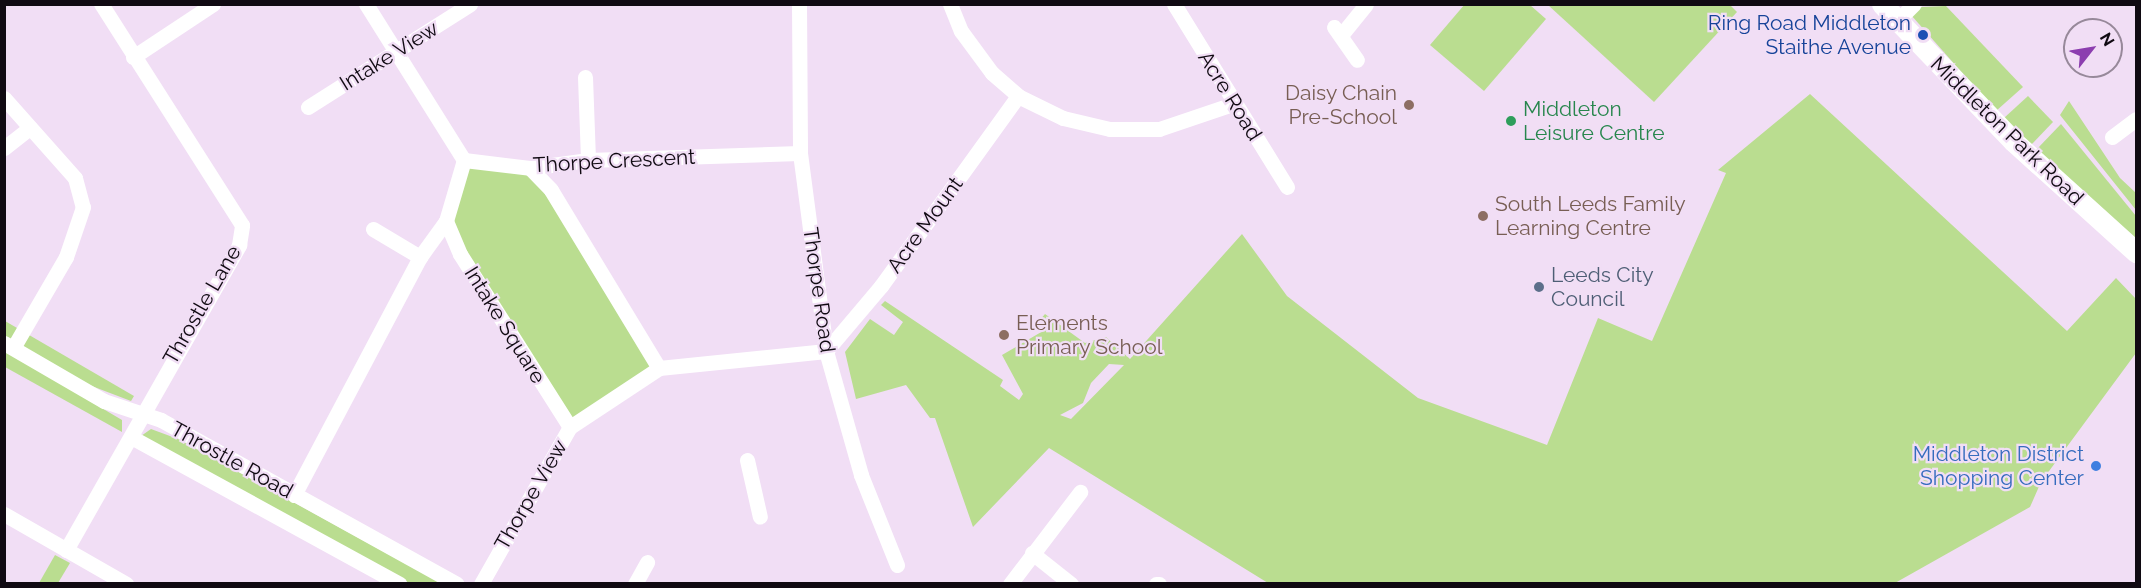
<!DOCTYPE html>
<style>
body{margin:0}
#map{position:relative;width:2141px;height:588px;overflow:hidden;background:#f1def5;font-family:Raleway,sans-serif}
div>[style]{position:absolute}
.green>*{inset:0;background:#badd90}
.street>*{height:15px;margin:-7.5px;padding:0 7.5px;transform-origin:7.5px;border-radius:7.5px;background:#fff}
.secondary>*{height:21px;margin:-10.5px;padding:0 10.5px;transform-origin:10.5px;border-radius:10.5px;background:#fff}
.dots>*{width:16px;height:16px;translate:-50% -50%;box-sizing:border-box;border:3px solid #f1def5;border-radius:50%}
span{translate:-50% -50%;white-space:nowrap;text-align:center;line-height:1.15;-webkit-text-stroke:4.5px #f1def5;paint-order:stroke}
.transit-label{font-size:21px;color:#164399}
.right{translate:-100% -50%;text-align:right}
.street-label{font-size:21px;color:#100a12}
.education-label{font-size:21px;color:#785e54}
.left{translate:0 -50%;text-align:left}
.leisure-label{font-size:21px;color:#27864d}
.service-label{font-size:21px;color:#4e5e75}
.shop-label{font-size:21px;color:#366cbe}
.frame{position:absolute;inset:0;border:6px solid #100a12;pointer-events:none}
.north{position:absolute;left:2063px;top:18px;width:60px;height:60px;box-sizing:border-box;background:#f1def5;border:2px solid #97899a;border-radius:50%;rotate:59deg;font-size:16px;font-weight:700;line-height:24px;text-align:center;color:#100a12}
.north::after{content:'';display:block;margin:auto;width:21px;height:27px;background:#8c3eaf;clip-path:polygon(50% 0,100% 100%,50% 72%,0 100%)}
</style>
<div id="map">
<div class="green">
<div style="clip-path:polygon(1465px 4px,1530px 5px,1546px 19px,1484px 91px,1430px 45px)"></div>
<div style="clip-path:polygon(1729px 4px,1737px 12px,1654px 102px,1548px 5px)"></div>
<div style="clip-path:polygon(1946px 6px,2023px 87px,1996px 111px,1911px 15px,1921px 7px)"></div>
<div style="clip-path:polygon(evenodd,1810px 94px,2067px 331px,2116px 278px,2136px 299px,2136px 353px,2041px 482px,2030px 507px,1895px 583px,1268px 583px,1049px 448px,973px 527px,935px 418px,930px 418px,906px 385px,856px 399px,845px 352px,870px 319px,894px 335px,903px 322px,881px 305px,885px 301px,1003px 380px,1000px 386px,1019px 400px,1023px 394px,1002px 355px,1043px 331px,1039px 321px,1045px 314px,1085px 343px,1106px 337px,1130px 359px,1242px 234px,1287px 296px,1418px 398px,1547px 445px,1598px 318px,1652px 341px,1726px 173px,1718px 170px,1810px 94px,1109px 364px,1124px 365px,1071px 419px,1060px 415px,1083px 403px,1091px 383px,1109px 364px)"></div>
<div style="clip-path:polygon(2028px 96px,2053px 122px,2031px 145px,2004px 118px)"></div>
<div style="clip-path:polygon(2069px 101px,2120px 178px,2136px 193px,2136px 210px,2060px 115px)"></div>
<div style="clip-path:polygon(2061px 124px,2136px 216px,2136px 239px,2036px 150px)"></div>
<div style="clip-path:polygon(464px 160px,530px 168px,659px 368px,570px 427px,446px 221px)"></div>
<div style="clip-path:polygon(5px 321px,134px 396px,131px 401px,89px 385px,5px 336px)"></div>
<div style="clip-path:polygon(5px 351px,122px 420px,122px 432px,5px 367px)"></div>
<div style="clip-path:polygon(151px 429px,178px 439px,441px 583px,409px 583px,141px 436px)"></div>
<div style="clip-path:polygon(55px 555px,70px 563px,58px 583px,39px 583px)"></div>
</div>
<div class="street">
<div style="left:366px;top:4px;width:184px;rotate:57.9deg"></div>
<div style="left:799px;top:4px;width:149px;rotate:89.6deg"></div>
<div style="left:800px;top:153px;width:200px;rotate:82.5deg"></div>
<div style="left:826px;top:351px;width:129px;rotate:74.2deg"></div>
<div style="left:861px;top:475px;width:97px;rotate:68.2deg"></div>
<div style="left:950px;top:4px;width:29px;rotate:68deg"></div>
<div style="left:961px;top:31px;width:52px;rotate:53.6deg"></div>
<div style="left:992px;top:73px;width:35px;rotate:41deg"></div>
<div style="left:1018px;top:96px;width:50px;rotate:26.1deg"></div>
<div style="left:1063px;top:118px;width:48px;rotate:13.2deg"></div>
<div style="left:1110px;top:129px;width:49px"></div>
<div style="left:1159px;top:129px;width:78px;rotate:-18.7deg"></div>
<div style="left:1174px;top:4px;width:215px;rotate:58.3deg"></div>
<div style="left:1897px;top:21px;width:24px;rotate:-45deg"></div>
<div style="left:1334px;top:27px;width:40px;rotate:55.1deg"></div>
<div style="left:1342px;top:34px;width:38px;rotate:-51deg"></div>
<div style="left:133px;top:57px;width:96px;rotate:-33.5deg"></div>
<div style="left:585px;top:77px;width:83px;rotate:87.9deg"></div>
<div style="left:4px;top:98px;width:107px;rotate:48.4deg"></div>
<div style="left:75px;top:178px;width:30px;rotate:75deg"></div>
<div style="left:83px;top:207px;width:53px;rotate:108.8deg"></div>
<div style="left:66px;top:257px;width:105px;rotate:120.2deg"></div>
<div style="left:308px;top:107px;width:192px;rotate:-32.4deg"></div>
<div style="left:2112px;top:137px;width:30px;rotate:-37deg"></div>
<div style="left:4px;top:148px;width:33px;rotate:-38deg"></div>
<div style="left:530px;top:168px;width:30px;rotate:46deg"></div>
<div style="left:551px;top:190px;width:208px;rotate:58.8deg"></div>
<div style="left:446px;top:221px;width:36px;rotate:67deg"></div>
<div style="left:460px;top:254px;width:205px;rotate:57.6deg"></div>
<div style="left:373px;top:229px;width:55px;rotate:30.8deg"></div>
<div style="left:4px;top:343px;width:116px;rotate:30.1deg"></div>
<div style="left:104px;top:401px;width:60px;rotate:18.4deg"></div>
<div style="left:161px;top:420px;width:338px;rotate:29deg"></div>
<div style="left:131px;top:437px;width:306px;rotate:28.7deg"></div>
<div style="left:747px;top:460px;width:58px;rotate:77.2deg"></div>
<div style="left:294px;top:495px;width:269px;rotate:-62.1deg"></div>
<div style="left:420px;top:257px;width:44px;rotate:-54.2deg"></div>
<div style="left:446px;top:221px;width:64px;rotate:-73.6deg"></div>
<div style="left:464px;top:160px;width:66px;rotate:6.9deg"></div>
<div style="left:530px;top:168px;width:59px;rotate:-7.9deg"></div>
<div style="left:588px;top:160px;width:212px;rotate:-1.9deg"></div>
<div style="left:4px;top:514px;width:141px;rotate:29.8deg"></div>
<div style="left:66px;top:550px;width:351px;rotate:-60.4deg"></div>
<div style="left:239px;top:245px;width:20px;rotate:-81deg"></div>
<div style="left:242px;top:225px;width:262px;rotate:-122.5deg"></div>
<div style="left:1032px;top:553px;width:50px;rotate:38.5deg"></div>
<div style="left:481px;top:584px;width:180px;rotate:-60.5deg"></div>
<div style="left:570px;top:427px;width:107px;rotate:-33.5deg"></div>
<div style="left:659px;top:368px;width:168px;rotate:-5.8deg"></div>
<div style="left:826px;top:351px;width:85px;rotate:-49.8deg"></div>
<div style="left:881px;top:286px;width:234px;rotate:-54.2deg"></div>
<div style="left:635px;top:584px;width:25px;rotate:-61deg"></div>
<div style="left:1010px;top:584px;width:116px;rotate:-52.7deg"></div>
<div style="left:1156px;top:584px;width:3px"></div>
</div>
<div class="secondary">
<div style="left:1882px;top:4px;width:190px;rotate:46.3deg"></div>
<div style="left:2013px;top:141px;width:166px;rotate:42.1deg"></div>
</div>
<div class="dots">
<div style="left:1923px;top:35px;background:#1a4fb4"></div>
<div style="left:1409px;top:105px;background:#8d6e63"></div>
<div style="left:1511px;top:121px;background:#2e9e5b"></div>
<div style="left:1483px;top:216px;background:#8d6e63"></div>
<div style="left:1539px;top:287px;background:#5c6f8a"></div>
<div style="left:1004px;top:335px;background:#8d6e63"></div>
<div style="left:2096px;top:466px;background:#3f7fe0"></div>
</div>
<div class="transit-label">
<span class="right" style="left:1911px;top:35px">Ring Road Middleton<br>Staithe Avenue</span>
</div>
<div class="street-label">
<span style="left:389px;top:56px;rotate:-32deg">Intake View</span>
<span style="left:1230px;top:96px;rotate:58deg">Acre Road</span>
<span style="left:2007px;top:131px;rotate:44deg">Middleton Park Road</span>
<span style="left:614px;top:161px;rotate:-3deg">Thorpe Crescent</span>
<span style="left:925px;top:225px;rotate:-54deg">Acre Mount</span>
<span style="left:819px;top:290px;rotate:82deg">Thorpe Road</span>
<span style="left:202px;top:305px;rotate:-60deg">Throstle Lane</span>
<span style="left:505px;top:325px;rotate:58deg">Intake Square</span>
<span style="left:232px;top:460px;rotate:29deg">Throstle Road</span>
<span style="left:531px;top:495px;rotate:-60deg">Thorpe View</span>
</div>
<div class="education-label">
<span class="right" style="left:1397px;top:105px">Daisy Chain<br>Pre-School</span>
<span class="left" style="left:1495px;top:216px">South Leeds Family<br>Learning Centre</span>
<span class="left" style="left:1016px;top:335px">Elements<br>Primary School</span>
</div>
<div class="leisure-label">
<span class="left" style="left:1523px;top:121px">Middleton<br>Leisure Centre</span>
</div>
<div class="service-label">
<span class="left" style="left:1551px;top:287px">Leeds City<br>Council</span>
</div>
<div class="shop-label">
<span class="right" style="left:2084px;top:466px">Middleton District<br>Shopping Center</span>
</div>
<div class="frame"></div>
<div class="north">N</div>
</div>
